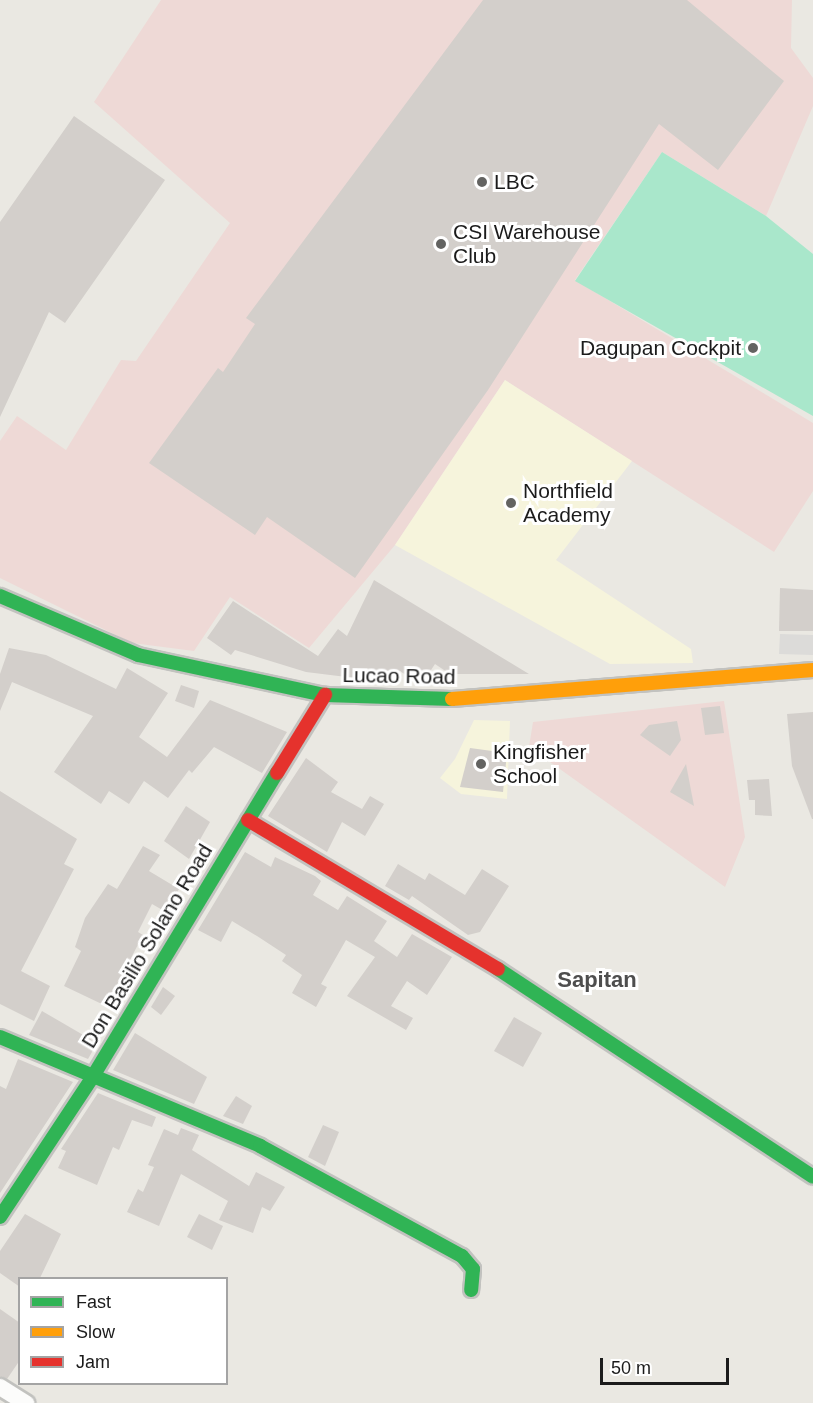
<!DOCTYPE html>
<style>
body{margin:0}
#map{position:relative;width:813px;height:1403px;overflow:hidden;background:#eae8e2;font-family:Arial,sans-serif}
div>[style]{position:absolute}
.commercial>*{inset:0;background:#eed9d6}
.education>*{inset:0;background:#f6f4dc}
.pitch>*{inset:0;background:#a9e7cb}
.parking>*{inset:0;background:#dcdbd9}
.building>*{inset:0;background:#d3cfcb}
.roads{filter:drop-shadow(2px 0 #c2c2bf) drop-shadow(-2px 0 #c2c2bf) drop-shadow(0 2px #c2c2bf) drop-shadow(0 -2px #c2c2bf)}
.street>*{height:16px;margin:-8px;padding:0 8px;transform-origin:8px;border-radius:8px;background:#fcfcfb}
.fast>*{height:14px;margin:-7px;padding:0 7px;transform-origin:7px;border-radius:7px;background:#30b455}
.slow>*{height:14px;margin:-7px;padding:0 7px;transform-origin:7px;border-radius:7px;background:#ff9f0a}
.jam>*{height:14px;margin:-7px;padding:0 7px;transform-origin:7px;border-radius:7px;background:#e5322d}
.dots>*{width:16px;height:16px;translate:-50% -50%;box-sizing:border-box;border:3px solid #fff;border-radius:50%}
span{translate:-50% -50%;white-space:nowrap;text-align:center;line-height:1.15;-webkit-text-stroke:6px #fff;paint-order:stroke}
.poi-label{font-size:21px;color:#1b1b1b}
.left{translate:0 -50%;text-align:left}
.right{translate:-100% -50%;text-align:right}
.street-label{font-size:21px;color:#1b1b1b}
.neighbourhood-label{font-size:22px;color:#4e4e4e;font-weight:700}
.legend{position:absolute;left:18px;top:1277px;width:210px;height:108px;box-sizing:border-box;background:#fff;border:2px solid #a4a4a4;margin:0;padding:8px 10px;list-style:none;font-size:18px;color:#1b1b1b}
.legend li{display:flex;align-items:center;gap:12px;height:30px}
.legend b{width:30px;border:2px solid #a4a4a4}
.scale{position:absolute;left:600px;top:1358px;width:129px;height:27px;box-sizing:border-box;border:3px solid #1b1b1b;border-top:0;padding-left:8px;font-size:18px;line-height:21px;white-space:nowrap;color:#1b1b1b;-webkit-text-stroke:4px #fff;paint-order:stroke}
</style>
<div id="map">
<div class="commercial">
<div style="clip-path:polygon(161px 0,792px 0,791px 48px,813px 78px,813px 106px,766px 216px,662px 152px,575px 280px,813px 423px,813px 491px,774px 552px,505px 380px,395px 545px,309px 648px,230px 597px,194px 651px,132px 643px,0 578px,0 441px,17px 416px,66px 450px,121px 360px,136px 361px,230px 223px,94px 102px)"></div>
<div style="clip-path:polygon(724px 701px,745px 837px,725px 887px,529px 747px,533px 722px)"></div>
</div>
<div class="education">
<div style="clip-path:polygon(505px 380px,632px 461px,556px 560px,691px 649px,693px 663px,610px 664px,395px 545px)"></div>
<div style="clip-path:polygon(474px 720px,510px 721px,507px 799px,461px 794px,440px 778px,455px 759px)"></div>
</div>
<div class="pitch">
<div style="clip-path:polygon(662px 152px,766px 216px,813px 254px,813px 416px,575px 281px)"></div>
</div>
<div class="parking">
<div style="clip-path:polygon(780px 634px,813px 635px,813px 655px,779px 654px)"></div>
</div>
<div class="building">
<div style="clip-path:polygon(483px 0,687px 0,784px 81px,718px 170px,659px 124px,488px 390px,355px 578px,267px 517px,255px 535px,149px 463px,218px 368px,223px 372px,255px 324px,246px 318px)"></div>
<div style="clip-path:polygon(74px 116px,165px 180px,65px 323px,49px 312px,0 417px,0 222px)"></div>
<div style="clip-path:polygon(374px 580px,529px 674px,450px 674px,435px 664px,425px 679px,413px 680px,400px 671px,395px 683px,306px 672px,235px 650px,231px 655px,207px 638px,233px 601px,318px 656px,338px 629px,347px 636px)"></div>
<div style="clip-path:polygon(780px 588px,813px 590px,813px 631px,779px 631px)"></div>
<div style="clip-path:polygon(9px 648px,46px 655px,116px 689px,127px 668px,168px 693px,139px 737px,167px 757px,210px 700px,287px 732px,262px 773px,214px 747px,192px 773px,189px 770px,168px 798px,144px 781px,129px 804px,109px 791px,101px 804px,54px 772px,93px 716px,12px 682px,0 711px,0 674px)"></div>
<div style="clip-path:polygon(181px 685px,199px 691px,194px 708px,175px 701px)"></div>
<div style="clip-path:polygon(720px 706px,724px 733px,705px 735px,701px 708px)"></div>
<div style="clip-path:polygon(813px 712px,813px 819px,812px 819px,792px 766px,787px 714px)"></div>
<div style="clip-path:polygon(677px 721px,681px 740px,670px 756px,640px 735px,649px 725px)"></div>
<div style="clip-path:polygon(470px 748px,507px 753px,503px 792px,460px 787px)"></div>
<div style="clip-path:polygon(306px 758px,338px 782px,331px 792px,362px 809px,370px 796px,384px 804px,365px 836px,342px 822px,327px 852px,268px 816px)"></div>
<div style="clip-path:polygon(686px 764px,694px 806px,670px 792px)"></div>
<div style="clip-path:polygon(769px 779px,772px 816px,755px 815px,755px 800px,749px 800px,747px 780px)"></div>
<div style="clip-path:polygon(0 791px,77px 839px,64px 864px,74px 869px,21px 971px,50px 986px,34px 1021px,0 1004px)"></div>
<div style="clip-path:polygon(186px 806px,210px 822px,189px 859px,164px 841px)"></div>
<div style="clip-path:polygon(143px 846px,160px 855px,149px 871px,179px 889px,166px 912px,152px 904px,138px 932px,143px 935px,106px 1006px,64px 986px,81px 951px,75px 947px,85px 918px,108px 884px,117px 889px)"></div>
<div style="clip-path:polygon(245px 852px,271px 867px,275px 857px,315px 876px,321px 881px,313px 895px,338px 910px,347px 896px,387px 921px,374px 941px,397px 957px,412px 934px,452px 957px,427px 995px,407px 981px,391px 1006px,413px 1018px,406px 1030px,347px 996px,375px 957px,346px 940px,321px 984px,327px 987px,316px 1007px,292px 993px,302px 975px,282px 961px,286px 955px,257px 936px,232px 921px,221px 942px,198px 930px)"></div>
<div style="clip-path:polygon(398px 864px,425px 880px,429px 873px,465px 895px,482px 869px,509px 886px,480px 932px,468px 935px,412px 896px,409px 900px,385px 886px)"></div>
<div style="clip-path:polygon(163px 987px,175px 996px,161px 1015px,151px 1007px)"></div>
<div style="clip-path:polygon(42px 1011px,97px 1043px,88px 1059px,29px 1035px)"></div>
<div style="clip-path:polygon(514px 1017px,542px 1033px,523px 1067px,494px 1051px)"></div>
<div style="clip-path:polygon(135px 1033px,207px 1077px,194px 1104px,113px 1070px)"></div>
<div style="clip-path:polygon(18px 1059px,73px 1082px,0 1193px,0 1086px,6px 1089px)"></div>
<div style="clip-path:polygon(98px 1093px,156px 1117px,152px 1127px,132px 1120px,119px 1150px,113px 1147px,97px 1185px,58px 1168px,66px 1151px,61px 1149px)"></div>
<div style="clip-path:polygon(236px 1096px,252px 1106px,243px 1124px,223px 1116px)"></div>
<div style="clip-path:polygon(323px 1125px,339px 1132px,325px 1166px,308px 1157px)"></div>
<div style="clip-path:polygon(181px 1128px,199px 1135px,192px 1150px,249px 1186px,256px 1172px,285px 1187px,270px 1211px,262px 1207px,253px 1233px,219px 1220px,228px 1201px,181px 1174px,159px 1226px,127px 1212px,138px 1189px,143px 1192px,154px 1167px,148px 1165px,164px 1129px,178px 1135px)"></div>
<div style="clip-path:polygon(25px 1214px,61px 1234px,40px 1278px,20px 1278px,20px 1287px,0 1273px,0 1251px)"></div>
<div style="clip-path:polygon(199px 1214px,223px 1226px,212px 1250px,187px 1237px)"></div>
<div style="clip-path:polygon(0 1309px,20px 1323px,20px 1360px,7px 1379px,0 1377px)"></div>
</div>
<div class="roads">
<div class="street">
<div style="left:0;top:1387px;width:31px;rotate:32deg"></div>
</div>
<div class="fast">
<div style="left:0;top:596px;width:150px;rotate:23.1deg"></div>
<div style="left:138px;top:655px;width:191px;rotate:12.1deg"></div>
<div style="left:325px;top:695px;width:127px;rotate:1.8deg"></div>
<div style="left:498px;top:969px;width:377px;rotate:33.4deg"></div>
<div style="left:0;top:1037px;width:282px;rotate:22.7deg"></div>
<div style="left:260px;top:1146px;width:230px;rotate:28.6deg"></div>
<div style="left:462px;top:1256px;width:17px;rotate:50deg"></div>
<div style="left:473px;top:1269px;width:21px;rotate:95deg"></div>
<div style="left:0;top:1217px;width:167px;rotate:-56.5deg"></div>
<div style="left:92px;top:1078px;width:357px;rotate:-58.8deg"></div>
</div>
<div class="slow">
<div style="left:452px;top:699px;width:362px;rotate:-4.6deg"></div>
</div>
<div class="jam">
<div style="left:277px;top:773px;width:92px;rotate:-58.4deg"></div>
<div style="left:248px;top:820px;width:291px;rotate:30.8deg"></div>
</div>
</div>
<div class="dots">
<div style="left:482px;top:182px;background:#636361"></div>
<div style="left:441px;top:244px;background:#636361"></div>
<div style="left:753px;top:348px;background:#636361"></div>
<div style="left:511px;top:503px;background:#636361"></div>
<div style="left:481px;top:764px;background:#636361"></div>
</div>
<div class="poi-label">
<span class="left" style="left:494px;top:182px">LBC</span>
<span class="left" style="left:453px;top:244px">CSI Warehouse<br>Club</span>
<span class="right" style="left:741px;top:348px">Dagupan Cockpit</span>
<span class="left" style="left:523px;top:503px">Northfield<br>Academy</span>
<span class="left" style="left:493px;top:764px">Kingfisher<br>School</span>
</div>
<div class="street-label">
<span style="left:399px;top:676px;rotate:1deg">Lucao Road</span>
<span style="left:147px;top:946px;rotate:-59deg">Don Basilio Solano Road</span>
</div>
<div class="neighbourhood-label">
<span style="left:597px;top:980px">Sapitan</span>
</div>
<ul class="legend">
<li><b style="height:8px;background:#30b455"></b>Fast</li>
<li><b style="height:8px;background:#ff9f0a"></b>Slow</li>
<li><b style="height:8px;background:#e5322d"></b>Jam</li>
</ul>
<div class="scale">50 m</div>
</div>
